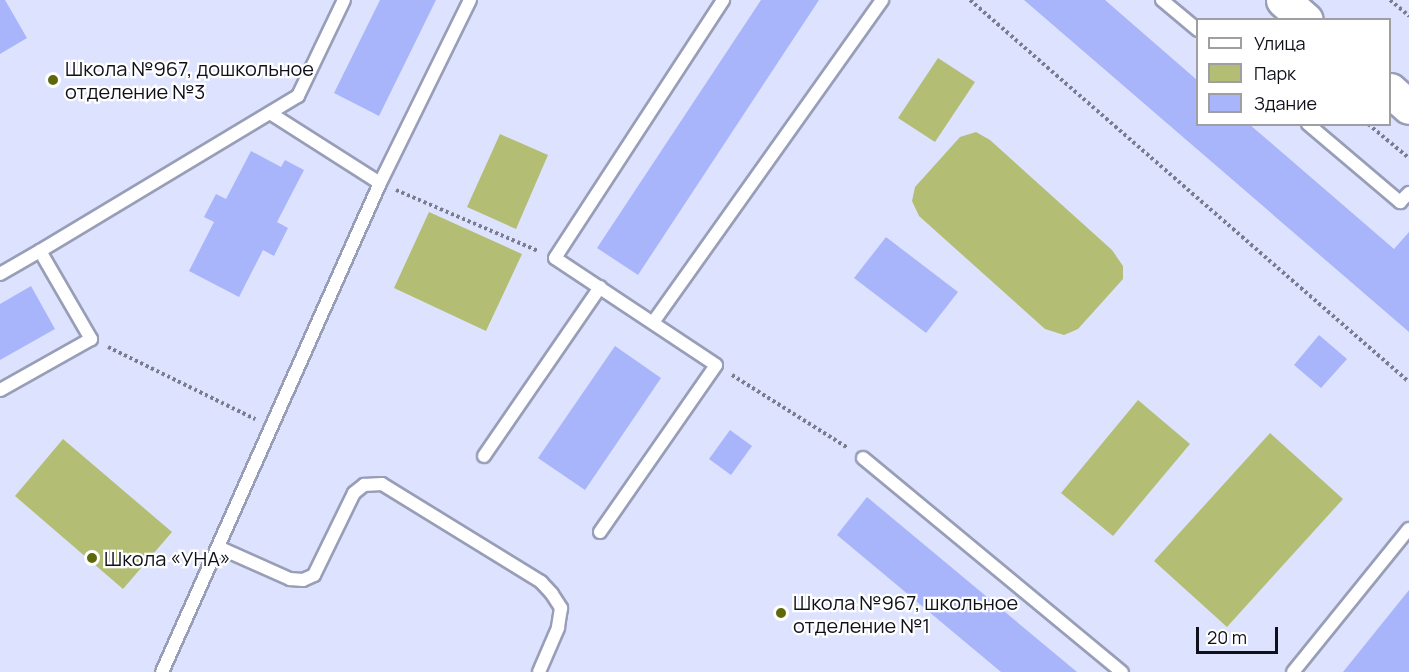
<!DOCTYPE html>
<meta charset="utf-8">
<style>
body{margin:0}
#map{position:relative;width:1409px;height:672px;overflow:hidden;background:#dde3fe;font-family:Manrope,sans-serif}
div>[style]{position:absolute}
.green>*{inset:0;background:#b3be74}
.building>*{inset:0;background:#a9b5fa}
.path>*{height:4px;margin-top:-2px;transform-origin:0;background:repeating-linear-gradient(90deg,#797d8f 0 3px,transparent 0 6px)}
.roads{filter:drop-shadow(2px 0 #999eb8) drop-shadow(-2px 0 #999eb8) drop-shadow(0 2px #999eb8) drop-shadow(0 -2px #999eb8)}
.lane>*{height:12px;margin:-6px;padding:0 6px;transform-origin:6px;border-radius:6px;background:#fff}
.secondary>*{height:33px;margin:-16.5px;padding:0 16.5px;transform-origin:16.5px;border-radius:16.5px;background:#fff}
.dots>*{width:16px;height:16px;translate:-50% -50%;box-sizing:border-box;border:3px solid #fff;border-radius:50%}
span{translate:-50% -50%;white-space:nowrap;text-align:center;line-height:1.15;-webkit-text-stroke:4.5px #fff;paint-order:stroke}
.poi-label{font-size:20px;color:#0f1019}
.left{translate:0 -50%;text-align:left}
.legend{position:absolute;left:1196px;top:18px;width:195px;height:108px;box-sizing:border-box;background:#fff;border:2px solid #9f9fa3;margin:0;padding:8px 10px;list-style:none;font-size:18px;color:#0f1019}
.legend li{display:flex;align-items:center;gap:12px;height:30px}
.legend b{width:30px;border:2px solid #9f9fa3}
.scale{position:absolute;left:1196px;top:627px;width:82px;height:27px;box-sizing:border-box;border:3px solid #0f1019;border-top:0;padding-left:8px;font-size:18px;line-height:21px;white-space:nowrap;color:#0f1019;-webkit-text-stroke:4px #fff;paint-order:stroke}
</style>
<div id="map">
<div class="green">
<div style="clip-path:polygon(938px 58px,975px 82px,935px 142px,898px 118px)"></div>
<div style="clip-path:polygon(976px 132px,990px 140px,1112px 250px,1123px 266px,1123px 279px,1078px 329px,1064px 335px,1045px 329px,919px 216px,912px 201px,915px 187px,960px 137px)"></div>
<div style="clip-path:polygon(500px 134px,548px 155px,516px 229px,467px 207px)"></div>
<div style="clip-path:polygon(429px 212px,522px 254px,486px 331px,394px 288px)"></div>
<div style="clip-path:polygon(1138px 400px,1190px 444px,1113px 536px,1061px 493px)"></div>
<div style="clip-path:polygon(1270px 433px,1343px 499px,1227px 627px,1154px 561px)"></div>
<div style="clip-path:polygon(63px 439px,172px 532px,123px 589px,15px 496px)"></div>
</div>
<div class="building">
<div style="clip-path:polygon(0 0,5px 0,27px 38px,0 54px)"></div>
<div style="clip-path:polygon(380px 0,436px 0,379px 116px,334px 93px)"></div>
<div style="clip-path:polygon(761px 0,819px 0,638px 275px,597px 248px)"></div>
<div style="clip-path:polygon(1024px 0,1105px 0,1197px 80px,1197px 124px,1249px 124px,1394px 249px,1409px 232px,1409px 332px)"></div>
<div style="clip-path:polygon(251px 151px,281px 167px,285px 160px,304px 170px,277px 222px,288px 228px,274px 256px,263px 250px,239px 297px,189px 271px,214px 222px,204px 217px,216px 194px,226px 199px)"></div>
<div style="clip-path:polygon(886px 237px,958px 292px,926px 333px,854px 278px)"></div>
<div style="clip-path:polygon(31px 286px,55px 329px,0 360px,0 304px)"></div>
<div style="clip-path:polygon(1319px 335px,1347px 359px,1321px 388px,1294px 365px)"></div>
<div style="clip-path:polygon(615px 346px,661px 378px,585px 490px,538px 458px)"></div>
<div style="clip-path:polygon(730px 430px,752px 446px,731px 475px,709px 459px)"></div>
<div style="clip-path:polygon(867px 497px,1077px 672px,1001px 672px,837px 535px)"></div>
<div style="clip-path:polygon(1409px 590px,1409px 672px,1343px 672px)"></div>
</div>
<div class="path">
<div style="left:970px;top:0;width:582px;rotate:41.03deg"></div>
<div style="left:1390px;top:0;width:25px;rotate:40deg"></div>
<div style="left:1368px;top:124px;width:53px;rotate:39.7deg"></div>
<div style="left:396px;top:190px;width:155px;rotate:23.2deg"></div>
<div style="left:108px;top:347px;width:164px;rotate:26.1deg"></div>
<div style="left:732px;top:375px;width:137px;rotate:32.2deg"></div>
</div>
<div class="roads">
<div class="lane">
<div style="left:1162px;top:0;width:47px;rotate:39.8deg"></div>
<div style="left:270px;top:113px;width:130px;rotate:32.5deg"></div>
<div style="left:380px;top:183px;width:204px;rotate:-63.8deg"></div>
<div style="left:1308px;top:124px;width:121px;rotate:40.3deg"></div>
<div style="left:1400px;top:202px;width:13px;rotate:-45deg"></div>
<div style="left:40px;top:251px;width:301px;rotate:-31deg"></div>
<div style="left:298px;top:96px;width:106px;rotate:-64.4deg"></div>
<div style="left:0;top:274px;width:46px;rotate:-29.9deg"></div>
<div style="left:40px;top:251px;width:102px;rotate:59.9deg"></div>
<div style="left:91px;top:339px;width:104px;rotate:150.7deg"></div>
<div style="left:654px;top:321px;width:394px;rotate:-54.6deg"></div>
<div style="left:484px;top:456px;width:205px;rotate:-55.5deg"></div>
<div style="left:863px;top:458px;width:336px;rotate:39.6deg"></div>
<div style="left:600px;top:532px;width:203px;rotate:-55.2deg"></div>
<div style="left:716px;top:365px;width:193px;rotate:-146.4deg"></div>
<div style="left:555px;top:258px;width:308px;rotate:-56.9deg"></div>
<div style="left:218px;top:547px;width:79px;rotate:24deg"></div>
<div style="left:290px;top:579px;width:13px;rotate:4deg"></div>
<div style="left:303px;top:580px;width:12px;rotate:-24deg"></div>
<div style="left:314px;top:575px;width:91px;rotate:-64deg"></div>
<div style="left:354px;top:493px;width:13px;rotate:-39deg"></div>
<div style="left:364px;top:485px;width:18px;rotate:-3deg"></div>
<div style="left:382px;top:484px;width:187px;rotate:31.6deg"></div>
<div style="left:541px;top:582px;width:16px;rotate:47deg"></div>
<div style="left:552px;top:594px;width:17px;rotate:57deg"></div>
<div style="left:561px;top:608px;width:20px;rotate:99deg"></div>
<div style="left:558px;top:628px;width:48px;rotate:113.4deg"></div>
<div style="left:162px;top:672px;width:535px;rotate:-65.97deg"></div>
<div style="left:1293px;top:672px;width:184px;rotate:-51deg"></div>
</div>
<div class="secondary">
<div style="left:1283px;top:0;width:30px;rotate:41deg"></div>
<div style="left:1390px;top:90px;width:25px;rotate:42deg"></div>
</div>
</div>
<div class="dots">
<div style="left:53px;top:80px;background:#5e680b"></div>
<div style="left:92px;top:558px;background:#5e680b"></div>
<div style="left:781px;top:613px;background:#5e680b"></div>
</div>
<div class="poi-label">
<span class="left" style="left:65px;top:80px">Школа №967, дошкольное<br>отделение №3</span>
<span class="left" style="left:104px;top:558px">Школа «УНА»</span>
<span class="left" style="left:793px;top:614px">Школа №967, школьное<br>отделение №1</span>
</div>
<ul class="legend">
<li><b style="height:8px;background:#fff"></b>Улица</li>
<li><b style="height:16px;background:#b3be74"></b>Парк</li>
<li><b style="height:16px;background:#a9b5fa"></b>Здание</li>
</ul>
<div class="scale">20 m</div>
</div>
